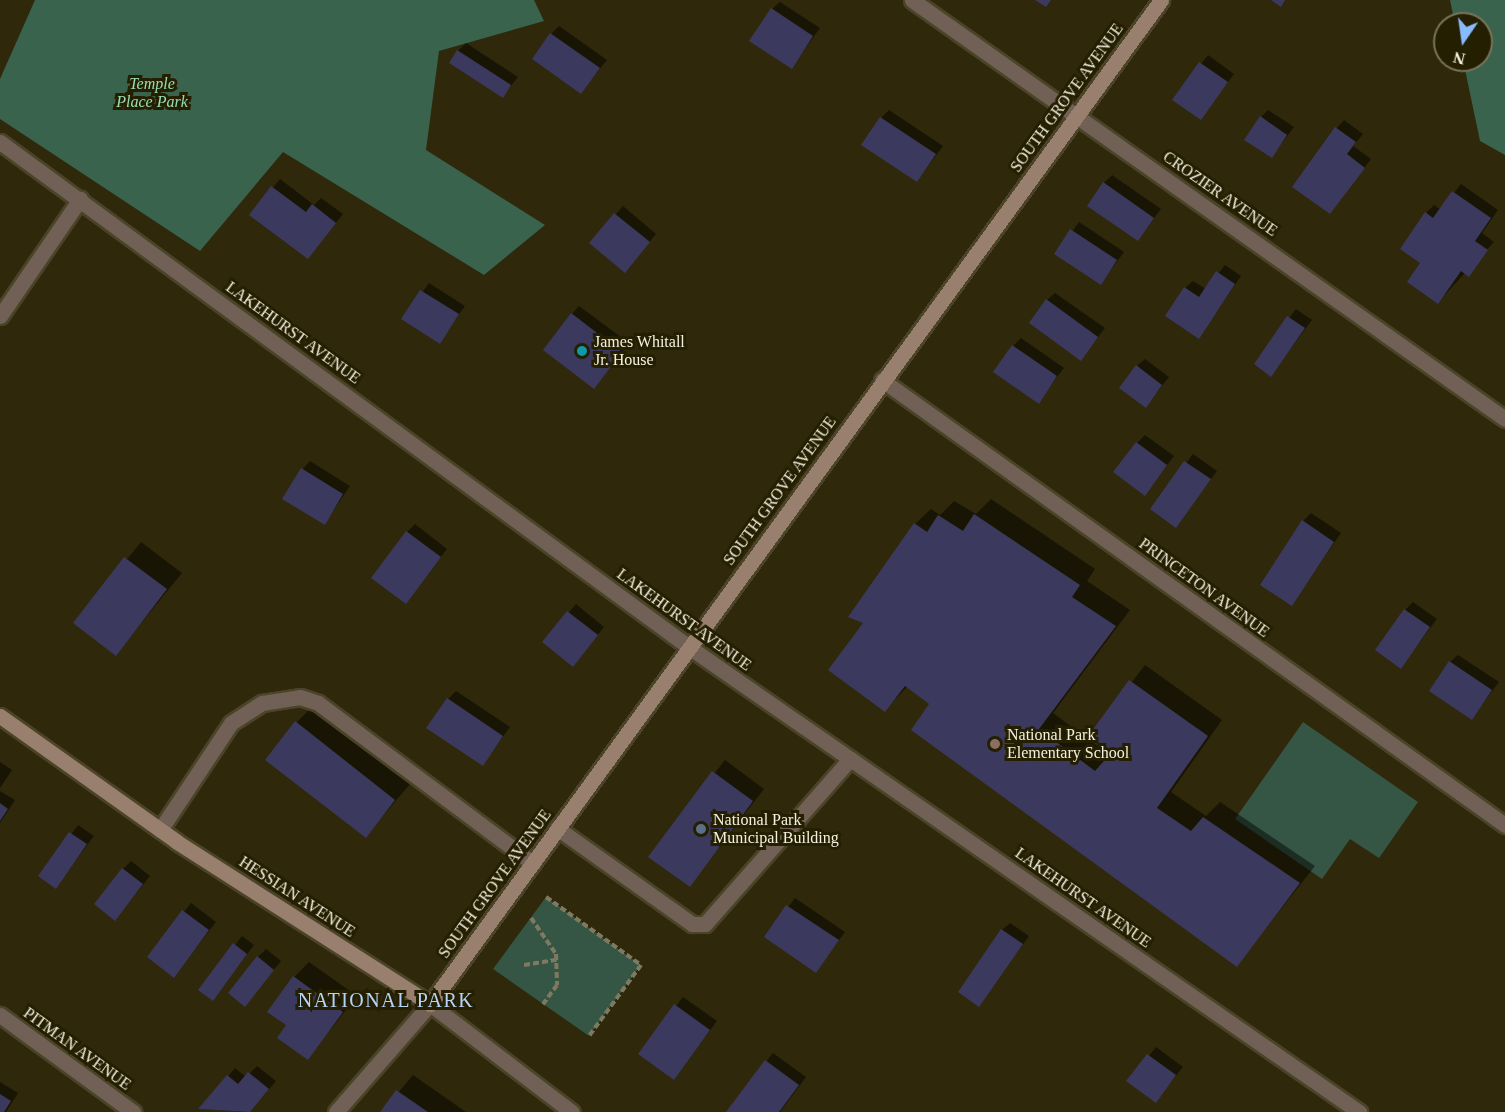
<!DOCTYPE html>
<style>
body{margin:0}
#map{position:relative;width:1505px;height:1112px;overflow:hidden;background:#2f280a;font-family:"Times New Roman",serif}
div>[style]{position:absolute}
.green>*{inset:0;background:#355644}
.forest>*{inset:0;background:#39634d}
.shadow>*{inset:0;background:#0007}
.building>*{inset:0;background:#3b3a5e}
.path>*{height:4px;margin-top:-2px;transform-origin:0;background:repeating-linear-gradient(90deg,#7f7960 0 6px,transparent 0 9px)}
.roads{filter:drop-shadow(2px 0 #4b4428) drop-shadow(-2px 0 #4b4428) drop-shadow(0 2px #4b4428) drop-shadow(0 -2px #4b4428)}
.service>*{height:15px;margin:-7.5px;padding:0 7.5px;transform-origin:7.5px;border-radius:7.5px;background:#716055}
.minor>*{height:15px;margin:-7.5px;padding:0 7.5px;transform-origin:7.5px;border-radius:7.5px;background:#716055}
.tertiary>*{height:15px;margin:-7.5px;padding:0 7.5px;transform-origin:7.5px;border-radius:7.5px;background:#716055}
.secondary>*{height:15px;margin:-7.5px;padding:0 7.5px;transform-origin:7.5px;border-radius:7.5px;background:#997f6e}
.dots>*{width:16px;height:16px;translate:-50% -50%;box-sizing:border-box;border:3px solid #251f02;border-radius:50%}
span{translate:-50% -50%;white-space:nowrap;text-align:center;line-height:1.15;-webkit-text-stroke:6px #251f02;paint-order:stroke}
.park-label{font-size:16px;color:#97deb6;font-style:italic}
.street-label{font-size:16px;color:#f4f0df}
.poi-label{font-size:16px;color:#f4f0df}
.left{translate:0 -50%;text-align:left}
.quarter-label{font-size:20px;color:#b5d2f7;letter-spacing:1.5px}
.north{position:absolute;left:1433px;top:12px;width:60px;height:60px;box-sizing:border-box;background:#251f02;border:2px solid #78735a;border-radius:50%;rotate:193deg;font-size:16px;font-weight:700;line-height:24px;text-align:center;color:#f4f0df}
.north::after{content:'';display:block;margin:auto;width:21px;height:27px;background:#87bbfb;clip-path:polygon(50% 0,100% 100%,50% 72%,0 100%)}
</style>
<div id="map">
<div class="green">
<div style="clip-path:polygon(1303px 722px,1418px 802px,1379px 858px,1350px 839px,1322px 879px,1235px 819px)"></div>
<div style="clip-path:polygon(546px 897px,641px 965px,589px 1036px,493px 969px)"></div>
</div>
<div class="forest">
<div style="clip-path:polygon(35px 0,534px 0,544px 21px,439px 51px,426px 150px,545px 225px,484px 275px,283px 152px,200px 251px,0 119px,0 79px)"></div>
<div style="clip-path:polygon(1450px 0,1505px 0,1505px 155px,1480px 141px,1463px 60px,1481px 60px,1481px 24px,1455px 24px)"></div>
</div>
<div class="shadow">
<div style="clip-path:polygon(780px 2px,820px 28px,792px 67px,772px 9px)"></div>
<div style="clip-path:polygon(559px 26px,607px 60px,581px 92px,551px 34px)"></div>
<div style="clip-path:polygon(466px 43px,518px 77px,502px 97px,458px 51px)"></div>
<div style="clip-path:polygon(1208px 55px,1234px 74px,1201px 118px,1174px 99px)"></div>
<div style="clip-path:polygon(889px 110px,943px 146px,917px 181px,881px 118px)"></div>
<div style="clip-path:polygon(1268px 110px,1294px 127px,1272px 156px,1261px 117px)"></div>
<div style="clip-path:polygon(1344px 120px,1363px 134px,1353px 146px,1371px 159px,1330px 213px,1337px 128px)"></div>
<div style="clip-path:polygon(1112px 175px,1161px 209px,1138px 239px,1104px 183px)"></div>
<div style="clip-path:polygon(280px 179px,314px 205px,321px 198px,343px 214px,308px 257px,251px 214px)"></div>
<div style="clip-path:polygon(1461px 184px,1498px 210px,1482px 233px,1494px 242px,1438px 302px,1422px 263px,1426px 213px,1434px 205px,1441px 210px)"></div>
<div style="clip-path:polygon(623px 206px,656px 234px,632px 263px,591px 243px)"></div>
<div style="clip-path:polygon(1079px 222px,1124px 252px,1101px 283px,1056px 254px)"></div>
<div style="clip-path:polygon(1225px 265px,1241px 276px,1199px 337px,1185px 288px,1193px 281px,1206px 289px)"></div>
<div style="clip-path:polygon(429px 283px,465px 306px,439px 342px,403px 319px)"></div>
<div style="clip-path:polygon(1055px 293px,1105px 328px,1081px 359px,1047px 300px)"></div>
<div style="clip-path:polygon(579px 306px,629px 343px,594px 387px,572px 314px)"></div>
<div style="clip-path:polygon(1296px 309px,1312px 320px,1271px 375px,1256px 364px)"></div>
<div style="clip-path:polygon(1021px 338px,1064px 368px,1038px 402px,1013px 346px)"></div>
<div style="clip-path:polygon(1145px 359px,1169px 377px,1146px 406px,1137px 366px)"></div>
<div style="clip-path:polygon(1145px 435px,1174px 456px,1145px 494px,1137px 443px)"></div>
<div style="clip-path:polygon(1193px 454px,1217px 471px,1176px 526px,1152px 509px)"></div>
<div style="clip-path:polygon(310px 461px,350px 486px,325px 523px,303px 469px)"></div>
<div style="clip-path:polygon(991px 499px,1095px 569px,1087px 581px,1130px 610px,1053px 713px,1111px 756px,1114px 752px,1091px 735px,1145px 665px,1222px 720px,1171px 792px,1206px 816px,1220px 802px,1315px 866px,1237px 965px,908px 686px,885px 710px,865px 622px,915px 524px,931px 509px,940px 515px,954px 501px,976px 514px)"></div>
<div style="clip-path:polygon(1311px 513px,1341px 533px,1292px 604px,1303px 521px)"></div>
<div style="clip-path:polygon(415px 524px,447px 549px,406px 602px,407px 532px)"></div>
<div style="clip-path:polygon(141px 542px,182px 573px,116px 654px,75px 623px)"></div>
<div style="clip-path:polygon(1413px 602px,1437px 619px,1401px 667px,1405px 610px)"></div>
<div style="clip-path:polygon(576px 604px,604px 627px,580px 657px,544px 642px)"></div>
<div style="clip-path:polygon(1458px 655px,1499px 682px,1472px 718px,1450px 662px)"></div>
<div style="clip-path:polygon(456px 691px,510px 727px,483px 764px,448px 699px)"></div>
<div style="clip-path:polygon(312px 707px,410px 784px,366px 836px,297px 722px)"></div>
<div style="clip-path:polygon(725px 760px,764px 789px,689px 885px,650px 856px)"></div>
<div style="clip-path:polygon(0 762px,12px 770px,0 788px)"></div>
<div style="clip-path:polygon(0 791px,15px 800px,0 823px)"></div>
<div style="clip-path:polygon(78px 825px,94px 836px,56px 887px,40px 876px)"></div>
<div style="clip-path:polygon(131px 861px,150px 876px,122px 911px,123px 869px)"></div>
<div style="clip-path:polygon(795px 898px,845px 932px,816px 971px,766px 937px)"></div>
<div style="clip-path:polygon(191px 903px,216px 922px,174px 976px,149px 957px)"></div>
<div style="clip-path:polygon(1010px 923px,1029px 936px,979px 1005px,1002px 930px)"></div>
<div style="clip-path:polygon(242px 936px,254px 945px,213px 999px,201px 990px)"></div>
<div style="clip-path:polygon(266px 949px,281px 961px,245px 1005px,258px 957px)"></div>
<div style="clip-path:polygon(309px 962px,357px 996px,308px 1058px,294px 977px)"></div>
<div style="clip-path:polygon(683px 997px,717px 1021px,674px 1078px,640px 1054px)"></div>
<div style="clip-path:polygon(1156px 1047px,1183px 1067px,1155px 1101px,1129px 1081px)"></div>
<div style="clip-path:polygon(773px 1053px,806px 1077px,780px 1112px,727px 1112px)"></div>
<div style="clip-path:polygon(257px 1066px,276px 1081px,250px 1112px,201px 1109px,235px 1068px,246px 1077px)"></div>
<div style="clip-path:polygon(413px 1075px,466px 1112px,382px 1112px)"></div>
<div style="clip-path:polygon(0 1082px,18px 1093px,6px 1112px,0 1112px)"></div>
</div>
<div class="building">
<div style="clip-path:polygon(1035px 0,1051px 0,1046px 7px)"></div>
<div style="clip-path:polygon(1271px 0,1285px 0,1281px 7px)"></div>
<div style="clip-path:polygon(771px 8px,813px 36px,792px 69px,749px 41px)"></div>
<div style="clip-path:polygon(550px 33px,600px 68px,581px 94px,532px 59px)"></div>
<div style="clip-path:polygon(457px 50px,511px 85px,503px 98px,449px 63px)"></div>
<div style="clip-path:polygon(1199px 62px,1228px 82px,1201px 120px,1172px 100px)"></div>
<div style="clip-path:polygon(1260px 116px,1287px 135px,1272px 158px,1244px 140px)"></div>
<div style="clip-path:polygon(880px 117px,936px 154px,917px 182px,861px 145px)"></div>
<div style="clip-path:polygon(1335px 127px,1356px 142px,1347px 154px,1365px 168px,1330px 214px,1292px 187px)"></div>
<div style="clip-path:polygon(1103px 182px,1154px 218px,1138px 241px,1087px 206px)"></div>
<div style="clip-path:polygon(271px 186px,306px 212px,312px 204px,336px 223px,308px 259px,249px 215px)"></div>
<div style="clip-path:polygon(1452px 191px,1491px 218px,1475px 241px,1488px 250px,1469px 277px,1461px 271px,1438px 304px,1407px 282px,1420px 263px,1400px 249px,1425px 212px,1433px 218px)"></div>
<div style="clip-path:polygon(614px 213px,650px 242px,625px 273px,589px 243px)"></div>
<div style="clip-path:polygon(1070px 229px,1117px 260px,1101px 285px,1054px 254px)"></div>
<div style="clip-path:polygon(1216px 271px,1235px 284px,1199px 339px,1165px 316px,1184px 287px,1199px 297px)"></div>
<div style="clip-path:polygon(420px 290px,459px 314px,440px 344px,401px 319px)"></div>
<div style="clip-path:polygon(1046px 299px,1098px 337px,1081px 361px,1029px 323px)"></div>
<div style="clip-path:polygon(571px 313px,622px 352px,594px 389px,543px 350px)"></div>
<div style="clip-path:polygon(1287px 316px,1305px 328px,1271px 377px,1254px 364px)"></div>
<div style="clip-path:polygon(1012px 345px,1057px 376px,1039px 404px,993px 372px)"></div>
<div style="clip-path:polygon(1136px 365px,1162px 385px,1146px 408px,1119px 388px)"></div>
<div style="clip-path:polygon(1136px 442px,1167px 465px,1145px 496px,1113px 472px)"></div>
<div style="clip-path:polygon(1184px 461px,1211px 479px,1176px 528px,1150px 509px)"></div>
<div style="clip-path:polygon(301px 468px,343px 494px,325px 525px,282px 499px)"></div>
<div style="clip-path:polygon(974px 514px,1080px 585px,1072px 597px,1116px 626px,1039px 729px,1095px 771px,1112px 752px,1089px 735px,1129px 680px,1208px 736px,1157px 808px,1191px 831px,1203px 817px,1300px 883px,1237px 967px,911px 730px,929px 704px,905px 686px,885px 712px,828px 670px,863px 623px,848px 617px,914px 523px,927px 532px,938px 515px,963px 531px)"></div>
<div style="clip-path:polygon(1302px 520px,1334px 542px,1292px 606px,1260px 585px)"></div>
<div style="clip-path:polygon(406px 531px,441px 557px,406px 604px,371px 578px)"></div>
<div style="clip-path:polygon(124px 557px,167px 589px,116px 656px,73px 623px)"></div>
<div style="clip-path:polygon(1404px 609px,1430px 627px,1401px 669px,1375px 650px)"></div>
<div style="clip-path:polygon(567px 611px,598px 635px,573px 667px,542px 642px)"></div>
<div style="clip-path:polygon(1449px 661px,1492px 690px,1472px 720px,1429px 691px)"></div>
<div style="clip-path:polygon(447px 698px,503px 736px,483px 766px,426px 728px)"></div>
<div style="clip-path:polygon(295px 721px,395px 800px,366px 838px,265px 760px)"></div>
<div style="clip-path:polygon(712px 771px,753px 801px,690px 887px,648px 857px)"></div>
<div style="clip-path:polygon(0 803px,8px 809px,0 821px)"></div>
<div style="clip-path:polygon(69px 832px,87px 844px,56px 889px,38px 876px)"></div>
<div style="clip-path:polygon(122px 868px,143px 884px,115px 921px,94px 904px)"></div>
<div style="clip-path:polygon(786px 905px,839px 940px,816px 973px,764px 937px)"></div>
<div style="clip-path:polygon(182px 910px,209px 930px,174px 978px,147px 957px)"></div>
<div style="clip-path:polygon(1001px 929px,1023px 944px,979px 1007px,958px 992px)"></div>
<div style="clip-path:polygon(233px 943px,247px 954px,213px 1001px,198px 990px)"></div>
<div style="clip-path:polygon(257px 956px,274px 970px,245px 1007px,228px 993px)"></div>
<div style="clip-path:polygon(293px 976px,343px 1012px,308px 1060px,277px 1038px,286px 1025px,267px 1012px)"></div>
<div style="clip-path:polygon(674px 1004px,710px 1030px,674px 1080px,638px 1054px)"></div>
<div style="clip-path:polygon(1147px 1054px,1176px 1075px,1156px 1103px,1126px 1081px)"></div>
<div style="clip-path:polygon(765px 1060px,799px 1085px,779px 1112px,726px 1112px)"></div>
<div style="clip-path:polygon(248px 1072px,269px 1089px,250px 1112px,198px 1109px,227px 1075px,238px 1084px)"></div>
<div style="clip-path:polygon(396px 1090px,428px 1112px,380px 1112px)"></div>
<div style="clip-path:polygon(0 1094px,11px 1101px,4px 1112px,0 1112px)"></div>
</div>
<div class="path">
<div style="left:546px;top:897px;width:117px;rotate:35.6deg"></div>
<div style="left:641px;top:965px;width:88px;rotate:126.2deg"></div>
<div style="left:531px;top:918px;width:44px;rotate:55.2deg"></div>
<div style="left:556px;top:954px;width:31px;rotate:88deg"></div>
<div style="left:557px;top:985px;width:24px;rotate:126deg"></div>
<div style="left:524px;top:965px;width:33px;rotate:-9deg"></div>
</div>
<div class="roads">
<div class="service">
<div style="left:0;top:316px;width:142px;rotate:-55.6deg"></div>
<div style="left:557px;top:828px;width:166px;rotate:35.4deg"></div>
<div style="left:692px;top:924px;width:13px"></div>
<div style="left:705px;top:924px;width:220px;rotate:-48.7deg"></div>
<div style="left:160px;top:830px;width:128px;rotate:-56.4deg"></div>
<div style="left:231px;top:723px;width:37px;rotate:-33deg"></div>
<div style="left:262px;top:703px;width:38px;rotate:-9deg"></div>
<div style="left:300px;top:697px;width:19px;rotate:18deg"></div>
<div style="left:318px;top:703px;width:268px;rotate:36.7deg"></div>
</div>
<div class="minor">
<div style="left:912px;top:0;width:726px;rotate:35.24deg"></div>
<div style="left:0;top:142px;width:854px;rotate:36.24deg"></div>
<div style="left:689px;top:647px;width:816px;rotate:34.76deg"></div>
<div style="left:882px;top:380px;width:766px;rotate:35.54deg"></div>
<div style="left:0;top:1015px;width:165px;rotate:36.1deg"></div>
</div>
<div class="tertiary">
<div style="left:336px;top:1112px;width:143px;rotate:-49deg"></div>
<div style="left:430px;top:1004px;width:178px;rotate:37.3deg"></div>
</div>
<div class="secondary">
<div style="left:0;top:716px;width:217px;rotate:35.4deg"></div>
<div style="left:177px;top:842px;width:300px;rotate:32.6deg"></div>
<div style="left:430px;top:1004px;width:1242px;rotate:-53.94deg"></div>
</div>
</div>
<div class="dots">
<div style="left:582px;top:351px;background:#0f9aa8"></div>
<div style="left:995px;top:744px;background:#8d6e63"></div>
<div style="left:701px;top:829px;background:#5c6f8a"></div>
</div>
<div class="park-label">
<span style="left:152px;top:93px">Temple<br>Place Park</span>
</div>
<div class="street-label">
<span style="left:1067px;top:98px;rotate:-54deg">SOUTH GROVE AVENUE</span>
<span style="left:1220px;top:194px;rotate:35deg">CROZIER AVENUE</span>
<span style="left:293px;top:333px;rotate:36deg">LAKEHURST AVENUE</span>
<span style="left:780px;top:491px;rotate:-54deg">SOUTH GROVE AVENUE</span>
<span style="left:1204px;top:588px;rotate:36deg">PRINCETON AVENUE</span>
<span style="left:684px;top:620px;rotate:36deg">LAKEHURST AVENUE</span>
<span style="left:495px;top:884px;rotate:-54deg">SOUTH GROVE AVENUE</span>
<span style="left:297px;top:897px;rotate:33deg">HESSIAN AVENUE</span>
<span style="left:1083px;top:898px;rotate:35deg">LAKEHURST AVENUE</span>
<span style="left:77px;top:1049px;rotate:36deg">PITMAN AVENUE</span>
</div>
<div class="poi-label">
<span class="left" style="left:594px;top:351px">James Whitall<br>Jr. House</span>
<span class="left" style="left:1007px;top:744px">National Park<br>Elementary School</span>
<span class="left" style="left:713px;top:829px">National Park<br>Municipal Building</span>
</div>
<div class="quarter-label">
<span style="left:386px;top:1000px">NATIONAL PARK</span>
</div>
<div class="north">N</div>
</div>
